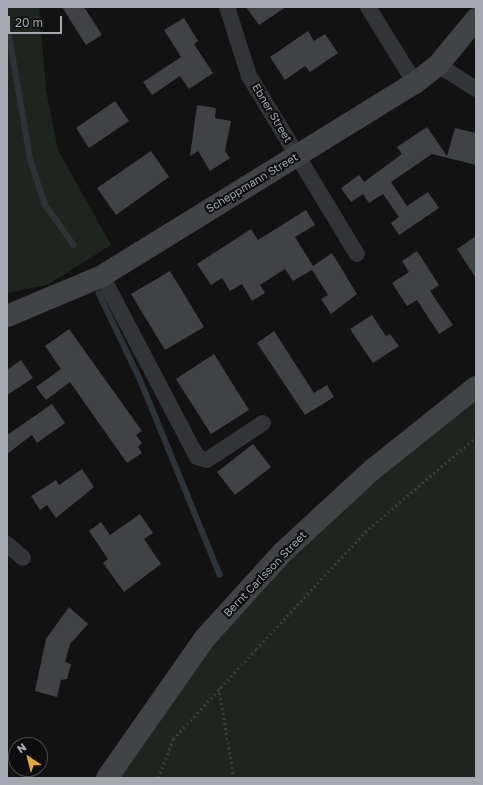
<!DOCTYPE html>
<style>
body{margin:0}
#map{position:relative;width:483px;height:785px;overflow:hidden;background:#121213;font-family:"Golos Text",sans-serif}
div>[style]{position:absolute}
.green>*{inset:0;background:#1e251f}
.stream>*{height:5.5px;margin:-2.75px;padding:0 2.75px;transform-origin:2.75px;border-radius:2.75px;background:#2c343a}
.building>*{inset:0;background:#414246}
.path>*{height:2.5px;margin-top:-1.25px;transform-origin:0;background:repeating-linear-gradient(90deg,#393b3e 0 2px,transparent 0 5px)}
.street>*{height:16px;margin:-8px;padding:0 8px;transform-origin:8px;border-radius:8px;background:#333438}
.secondary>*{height:22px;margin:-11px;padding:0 11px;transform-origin:11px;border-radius:11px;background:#414347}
span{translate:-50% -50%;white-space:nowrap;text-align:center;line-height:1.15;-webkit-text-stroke:4px #0d0d0e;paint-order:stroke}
.street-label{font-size:11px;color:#a4a9b2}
.frame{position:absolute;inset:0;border:8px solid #a4a9b2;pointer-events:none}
.north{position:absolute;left:8px;top:737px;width:40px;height:40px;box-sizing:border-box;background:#0d0d0e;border:1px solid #494b50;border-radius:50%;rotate:325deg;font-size:11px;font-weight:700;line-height:16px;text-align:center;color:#a4a9b2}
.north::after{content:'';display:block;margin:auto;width:14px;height:18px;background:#e1a63b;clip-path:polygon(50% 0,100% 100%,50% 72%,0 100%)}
.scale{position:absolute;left:8px;top:16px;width:54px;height:18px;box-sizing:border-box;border:2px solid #a4a9b2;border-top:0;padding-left:5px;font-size:12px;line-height:14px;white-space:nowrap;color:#a4a9b2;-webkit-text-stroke:3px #0d0d0e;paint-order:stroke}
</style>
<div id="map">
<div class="green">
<div style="clip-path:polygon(7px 7px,39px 7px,46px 90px,58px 150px,111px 245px,47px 285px,7px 293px)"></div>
<div style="clip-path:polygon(476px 387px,476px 778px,107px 778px,205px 638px)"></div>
</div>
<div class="stream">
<div style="left:7px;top:22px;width:141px;rotate:80.2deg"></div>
<div style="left:31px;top:161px;width:45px;rotate:72deg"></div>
<div style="left:45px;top:204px;width:50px;rotate:54.7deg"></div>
<div style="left:99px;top:293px;width:98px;rotate:64.5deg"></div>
<div style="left:141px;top:381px;width:209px;rotate:67.8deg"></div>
</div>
<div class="building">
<div style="clip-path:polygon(62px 7px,84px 7px,102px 35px,86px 45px)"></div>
<div style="clip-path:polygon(246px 7px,286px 7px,259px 25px)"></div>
<div style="clip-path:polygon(184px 18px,198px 41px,194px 44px,213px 73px,189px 89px,180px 76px,152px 95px,143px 82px,181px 57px,164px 30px)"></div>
<div style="clip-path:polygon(308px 31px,314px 41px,325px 34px,338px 53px,310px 72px,305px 66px,285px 80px,270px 57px)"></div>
<div style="clip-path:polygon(115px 101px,129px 121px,89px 148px,76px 128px)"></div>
<div style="clip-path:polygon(197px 105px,216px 108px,215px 118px,231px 121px,225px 151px,230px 158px,210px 171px,198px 151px,190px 156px)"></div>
<div style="clip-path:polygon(427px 127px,447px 156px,455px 128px,476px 133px,476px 165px,432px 154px,391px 182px,407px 206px,428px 192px,439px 208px,399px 235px,391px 223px,399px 217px,383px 194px,369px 203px,363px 194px,351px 202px,341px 188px,359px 175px,364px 182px,402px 154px,397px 147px)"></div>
<div style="clip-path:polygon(151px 151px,169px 177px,116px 215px,97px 188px)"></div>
<div style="clip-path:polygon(306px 210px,315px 225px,295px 237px,313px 266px,332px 253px,357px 294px,331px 314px,321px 299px,328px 295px,312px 270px,293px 281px,285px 269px,260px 285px,265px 293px,252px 301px,242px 284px,230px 291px,222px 278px,211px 285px,197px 264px,251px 229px,258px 240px)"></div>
<div style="clip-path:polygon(476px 236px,476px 278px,457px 249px)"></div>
<div style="clip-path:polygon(417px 251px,439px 285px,430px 291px,453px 325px,439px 334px,417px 300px,407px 306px,392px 283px,409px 272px,402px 261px)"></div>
<div style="clip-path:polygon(170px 271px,204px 327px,165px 350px,131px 294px)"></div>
<div style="clip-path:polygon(372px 315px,386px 336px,390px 334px,399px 346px,373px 363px,350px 329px)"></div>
<div style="clip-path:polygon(69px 329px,142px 431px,136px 435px,142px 443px,138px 447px,142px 453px,127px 463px,70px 382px,46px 400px,36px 387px,61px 369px,45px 346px)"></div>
<div style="clip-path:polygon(274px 331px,314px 393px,327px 385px,334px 397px,305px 415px,257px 343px)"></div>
<div style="clip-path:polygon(214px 354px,249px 410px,211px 434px,176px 379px)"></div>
<div style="clip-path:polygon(21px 360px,33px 378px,7px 395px,7px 370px)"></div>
<div style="clip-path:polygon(52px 404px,65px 423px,37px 443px,32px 435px,7px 454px,7px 435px)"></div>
<div style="clip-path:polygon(253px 444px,271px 467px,235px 495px,217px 472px)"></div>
<div style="clip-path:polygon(82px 469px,94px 487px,56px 518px,47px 505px,40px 510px,31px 496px,56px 480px,59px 485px)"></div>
<div style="clip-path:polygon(140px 514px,153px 533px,144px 539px,161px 564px,124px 592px,103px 563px,108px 559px,89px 531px,101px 522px,110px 535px)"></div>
<div style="clip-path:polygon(69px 607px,88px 624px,70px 644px,65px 662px,71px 664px,67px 679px,61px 680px,57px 697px,35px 691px,46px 639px)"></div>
</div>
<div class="path">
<div style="left:219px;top:688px;width:91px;rotate:80.5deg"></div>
<div style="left:158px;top:778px;width:42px;rotate:-69deg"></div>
<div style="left:173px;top:739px;width:122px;rotate:-47.3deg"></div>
<div style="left:256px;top:649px;width:160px;rotate:-47deg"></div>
<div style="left:365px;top:532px;width:146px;rotate:-40.6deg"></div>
</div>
<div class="street">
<div style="left:227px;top:7px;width:72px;rotate:72.3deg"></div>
<div style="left:249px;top:76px;width:208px;rotate:58.8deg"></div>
<div style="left:368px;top:7px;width:89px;rotate:58.3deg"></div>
<div style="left:438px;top:65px;width:45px;rotate:32.3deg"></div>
<div style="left:102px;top:276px;width:204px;rotate:62.3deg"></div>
<div style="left:197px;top:457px;width:10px;rotate:17deg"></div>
<div style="left:207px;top:460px;width:67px;rotate:-33.5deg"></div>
<div style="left:7px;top:544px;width:21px;rotate:41deg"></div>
</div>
<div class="secondary">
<div style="left:7px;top:316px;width:103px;rotate:-22.8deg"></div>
<div style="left:102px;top:276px;width:368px;rotate:-31.7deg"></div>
<div style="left:415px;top:83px;width:29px;rotate:-38deg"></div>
<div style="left:438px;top:65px;width:60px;rotate:-50.4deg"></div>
<div style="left:107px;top:778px;width:171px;rotate:-55deg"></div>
<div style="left:205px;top:638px;width:115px;rotate:-47.8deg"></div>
<div style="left:282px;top:553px;width:122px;rotate:-42.7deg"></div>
<div style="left:372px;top:470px;width:133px;rotate:-38.6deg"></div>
</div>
<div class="street-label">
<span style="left:272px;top:113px;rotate:59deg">Ebner Street</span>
<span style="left:252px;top:183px;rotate:-31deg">Scheppmann Street</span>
<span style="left:265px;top:574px;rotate:-46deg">Bernt Carlsson Street</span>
</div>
<div class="frame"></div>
<div class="north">N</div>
<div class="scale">20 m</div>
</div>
